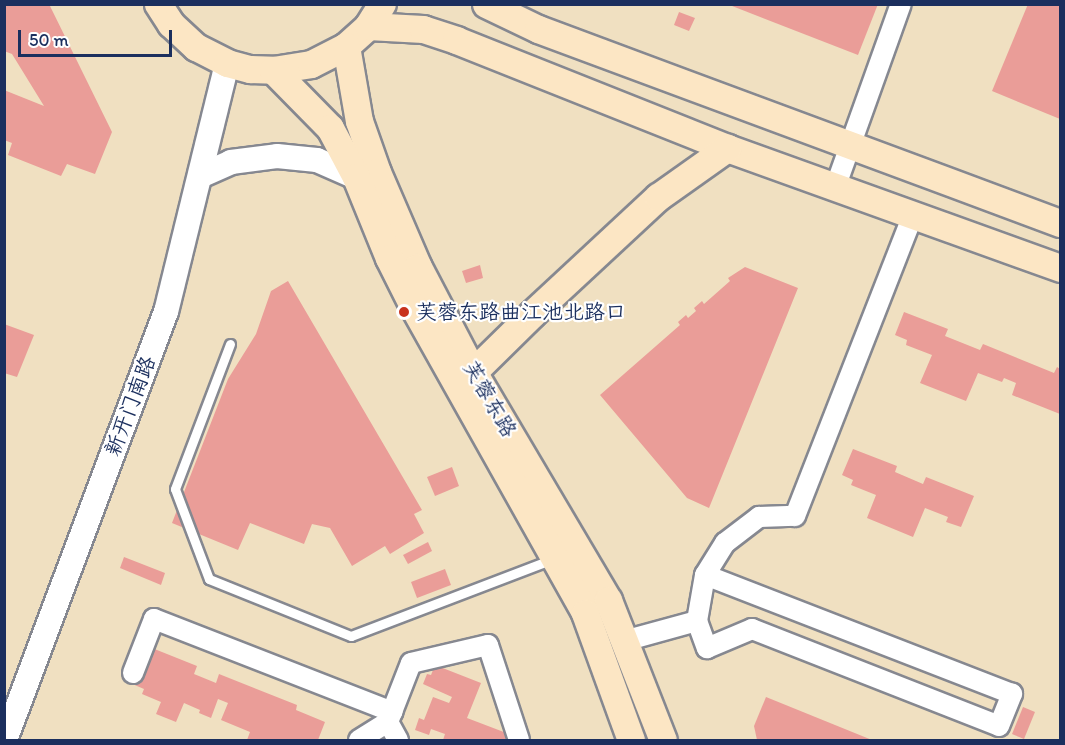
<!DOCTYPE html>
<meta charset="utf-8">
<style>
body{margin:0}
#map{position:relative;width:1065px;height:745px;overflow:hidden;background:#f0e0c1;font-family:Itim,"LXGW WenKai TC",sans-serif}
div>[style]{position:absolute}
.building>*{inset:0;background:#ea9d98}
.roads{filter:drop-shadow(2px 0 #868890) drop-shadow(-2px 0 #868890) drop-shadow(0 2px #868890) drop-shadow(0 -2px #868890)}
.service>*{height:9px;margin:-4.5px;padding:0 4.5px;transform-origin:4.5px;border-radius:4.5px;background:#fff}
.minor>*{height:20px;margin:-10px;padding:0 10px;transform-origin:10px;border-radius:10px;background:#fff}
.tertiary>*{height:24px;margin:-12px;padding:0 12px;transform-origin:12px;border-radius:12px;background:#fff}
.secondary>*{height:27px;margin:-13.5px;padding:0 13.5px;transform-origin:13.5px;border-radius:13.5px;background:#fce6c4}
.dots>*{width:16px;height:16px;translate:-50% -50%;box-sizing:border-box;border:3px solid #fff;border-radius:50%}
span{translate:-50% -50%;white-space:nowrap;text-align:center;line-height:1.15;-webkit-text-stroke:4.5px #fff;paint-order:stroke}
.poi-label{font-size:21px;color:#1b2f5e}
.left{translate:0 -50%;text-align:left}
.street-label{font-size:21px;color:#1b2f5e}
.frame{position:absolute;inset:0;border:6px solid #1b2f5e;pointer-events:none}
.scale{position:absolute;left:18px;top:30px;width:154px;height:27px;box-sizing:border-box;border:3px solid #1b2f5e;border-top:0;padding-left:8px;font-size:18px;line-height:21px;white-space:nowrap;color:#1b2f5e;-webkit-text-stroke:4px #fff;paint-order:stroke}
</style>
<div id="map">
<div class="building">
<div style="clip-path:polygon(4px 4px,49px 4px,112px 132px,95px 174px,67px 164px,61px 176px,8px 155px,12px 143px,4px 140px,4px 90px,44px 106px,12px 54px,4px 51px)"></div>
<div style="clip-path:polygon(727px 4px,878px 4px,858px 55px)"></div>
<div style="clip-path:polygon(1028px 4px,1060px 4px,1060px 119px,992px 91px)"></div>
<div style="clip-path:polygon(679px 12px,695px 18px,689px 31px,674px 25px)"></div>
<div style="clip-path:polygon(480px 265px,483px 278px,466px 283px,462px 271px)"></div>
<div style="clip-path:polygon(745px 267px,798px 288px,709px 508px,687px 498px,600px 395px,680px 325px,678px 322px,686px 315px,688px 318px,696px 311px,694px 308px,702px 301px,704px 304px,730px 281px,728px 278px)"></div>
<div style="clip-path:polygon(288px 281px,422px 510px,414px 514px,424px 533px,390px 554px,385px 546px,352px 566px,330px 528px,312px 524px,304px 544px,250px 523px,238px 550px,172px 523px,228px 379px,256px 334px,271px 291px)"></div>
<div style="clip-path:polygon(904px 312px,948px 329px,945px 336px,980px 350px,983px 344px,1054px 373px,1057px 367px,1060px 369px,1060px 414px,1012px 395px,1016px 383px,1004px 378px,1002px 382px,978px 373px,966px 401px,920px 383px,932px 355px,906px 345px,907px 340px,895px 335px)"></div>
<div style="clip-path:polygon(4px 324px,34px 335px,17px 377px,4px 373px)"></div>
<div style="clip-path:polygon(853px 449px,897px 466px,895px 472px,923px 484px,926px 477px,974px 496px,961px 527px,946px 522px,948px 517px,925px 508px,913px 537px,867px 518px,876px 495px,851px 485px,853px 480px,842px 475px)"></div>
<div style="clip-path:polygon(452px 467px,459px 486px,435px 496px,427px 477px)"></div>
<div style="clip-path:polygon(428px 542px,432px 551px,408px 564px,403px 555px)"></div>
<div style="clip-path:polygon(124px 557px,165px 573px,161px 585px,120px 568px)"></div>
<div style="clip-path:polygon(445px 569px,451px 585px,417px 598px,411px 582px)"></div>
<div style="clip-path:polygon(152px 648px,197px 666px,194px 674px,216px 683px,219px 674px,297px 705px,296px 710px,325px 722px,318px 740px,247px 740px,250px 732px,221px 720px,228px 703px,218px 699px,211px 718px,199px 713px,200px 710px,184px 703px,176px 722px,156px 714px,161px 702px,142px 694px,144px 689px,130px 683px,137px 667px)"></div>
<div style="clip-path:polygon(435px 665px,481px 683px,467px 718px,509px 734px,506px 740px,443px 740px,445px 734px,431px 729px,429px 735px,415px 730px,419px 718px,424px 720px,433px 697px,449px 703px,452px 697px,423px 684px,427px 674px,431px 675px)"></div>
<div style="clip-path:polygon(766px 697px,872px 740px,757px 740px,754px 726px)"></div>
<div style="clip-path:polygon(1023px 707px,1035px 712px,1024px 739px,1012px 734px)"></div>
</div>
<div class="roads">
<div class="service">
<div style="left:230px;top:344px;width:155px;rotate:110.8deg"></div>
<div style="left:175px;top:489px;width:96px;rotate:69.3deg"></div>
<div style="left:209px;top:579px;width:153px;rotate:21.9deg"></div>
<div style="left:351px;top:636px;width:216px;rotate:-20.9deg"></div>
</div>
<div class="minor">
<div style="left:835px;top:188px;width:195px;rotate:-70.3deg"></div>
<div style="left:697px;top:621px;width:29px;rotate:70deg"></div>
<div style="left:707px;top:648px;width:49px;rotate:-22.9deg"></div>
<div style="left:752px;top:629px;width:265px;rotate:21.4deg"></div>
<div style="left:999px;top:726px;width:35px;rotate:-68deg"></div>
<div style="left:1012px;top:694px;width:329px;rotate:-158.8deg"></div>
<div style="left:624px;top:641px;width:76px;rotate:-15.3deg"></div>
<div style="left:697px;top:621px;width:47px;rotate:-80.1deg"></div>
<div style="left:705px;top:575px;width:38px;rotate:-58deg"></div>
<div style="left:725px;top:543px;width:43px;rotate:-37.4deg"></div>
<div style="left:759px;top:517px;width:36px;rotate:-2deg"></div>
<div style="left:795px;top:516px;width:321px;rotate:-68.6deg"></div>
<div style="left:133px;top:673px;width:58px;rotate:-68.7deg"></div>
<div style="left:154px;top:619px;width:256px;rotate:21.3deg"></div>
<div style="left:359px;top:740px;width:34px;rotate:-32deg"></div>
<div style="left:398px;top:740px;width:21px;rotate:-119deg"></div>
<div style="left:388px;top:722px;width:63px;rotate:-68.7deg"></div>
<div style="left:411px;top:663px;width:79px;rotate:-13.2deg"></div>
<div style="left:488px;top:645px;width:100px;rotate:71.9deg"></div>
</div>
<div class="tertiary">
<div style="left:200px;top:176px;width:34px;rotate:-24deg"></div>
<div style="left:231px;top:162px;width:46px;rotate:-7.4deg"></div>
<div style="left:277px;top:156px;width:40px;rotate:5.7deg"></div>
<div style="left:317px;top:160px;width:43px;rotate:23.6deg"></div>
<div style="left:5px;top:740px;width:457px;rotate:-69.4deg"></div>
<div style="left:166px;top:312px;width:256px;rotate:-76.2deg"></div>
</div>
<div class="secondary">
<div style="left:158px;top:4px;width:24px;rotate:57deg"></div>
<div style="left:171px;top:24px;width:34px;rotate:43deg"></div>
<div style="left:196px;top:47px;width:35px;rotate:27deg"></div>
<div style="left:227px;top:63px;width:24px;rotate:15deg"></div>
<div style="left:250px;top:69px;width:23px;rotate:2deg"></div>
<div style="left:273px;top:70px;width:38px;rotate:-9deg"></div>
<div style="left:311px;top:64px;width:39px;rotate:-27deg"></div>
<div style="left:346px;top:46px;width:30px;rotate:-42deg"></div>
<div style="left:368px;top:26px;width:26px;rotate:-58deg"></div>
<div style="left:486px;top:4px;width:58px;rotate:25.7deg"></div>
<div style="left:538px;top:29px;width:557px;rotate:20.39deg"></div>
<div style="left:368px;top:26px;width:55px;rotate:3.1deg"></div>
<div style="left:423px;top:29px;width:35px;rotate:18deg"></div>
<div style="left:456px;top:40px;width:292px;rotate:21.7deg"></div>
<div style="left:727px;top:148px;width:354px;rotate:19.8deg"></div>
<div style="left:346px;top:46px;width:76px;rotate:80.2deg"></div>
<div style="left:359px;top:121px;width:54px;rotate:70.6deg"></div>
<div style="left:377px;top:172px;width:103px;rotate:66.7deg"></div>
<div style="left:418px;top:267px;width:119px;rotate:62.4deg"></div>
<div style="left:473px;top:372px;width:265px;rotate:59.4deg"></div>
<div style="left:608px;top:600px;width:150px;rotate:68.6deg"></div>
<div style="left:273px;top:70px;width:81px;rotate:45.5deg"></div>
<div style="left:330px;top:128px;width:55px;rotate:62deg"></div>
<div style="left:356px;top:177px;width:87px;rotate:67.8deg"></div>
<div style="left:389px;top:258px;width:54px;rotate:63.4deg"></div>
<div style="left:413px;top:306px;width:352px;rotate:60.7deg"></div>
<div style="left:585px;top:613px;width:135px;rotate:70.1deg"></div>
<div style="left:473px;top:372px;width:84px;rotate:-44.5deg"></div>
<div style="left:533px;top:313px;width:171px;rotate:-42.9deg"></div>
<div style="left:658px;top:197px;width:85px;rotate:-35.4deg"></div>
</div>
</div>
<div class="dots">
<div style="left:404px;top:312px;background:#c8321e"></div>
</div>
<div class="poi-label">
<span class="left" style="left:416px;top:312px">芙蓉东路曲江池北路口</span>
</div>
<div class="street-label">
<span style="left:490px;top:399px;rotate:60deg">芙蓉东路</span>
<span style="left:130px;top:406px;rotate:-69deg">新开门南路</span>
</div>
<div class="frame"></div>
<div class="scale">50 m</div>
</div>
